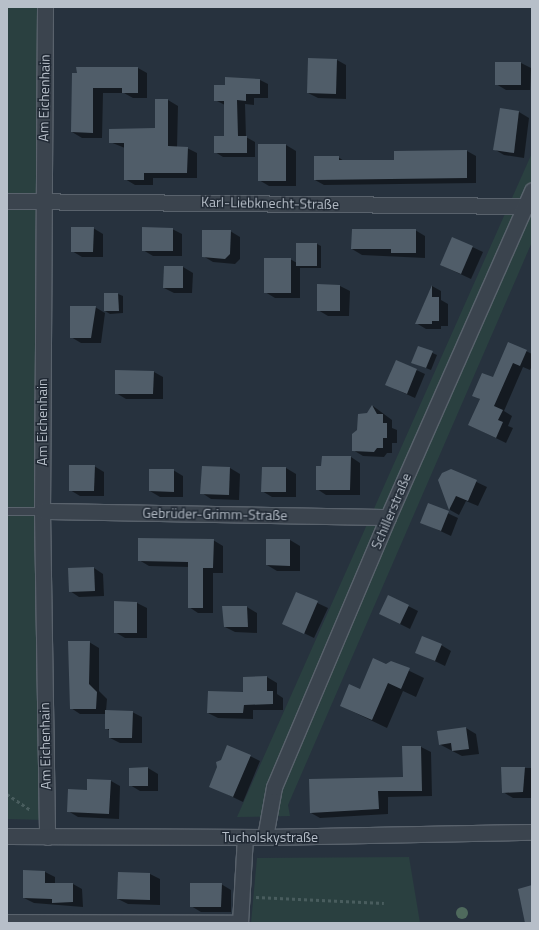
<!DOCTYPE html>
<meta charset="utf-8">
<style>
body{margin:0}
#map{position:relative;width:539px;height:930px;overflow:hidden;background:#27323e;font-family:"Titillium Web",sans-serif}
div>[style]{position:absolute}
.green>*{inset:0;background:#2a4040}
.shadow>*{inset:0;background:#0007}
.building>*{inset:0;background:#505d69}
.path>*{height:2.5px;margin-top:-1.25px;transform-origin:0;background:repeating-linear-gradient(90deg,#495d5e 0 3px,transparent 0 6px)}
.roads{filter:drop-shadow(1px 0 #59626c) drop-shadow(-1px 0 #59626c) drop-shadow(0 1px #59626c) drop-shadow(0 -1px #59626c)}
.lane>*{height:7px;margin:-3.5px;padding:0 3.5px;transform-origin:3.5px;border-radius:3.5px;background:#3b444e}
.street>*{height:15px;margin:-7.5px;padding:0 7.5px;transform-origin:7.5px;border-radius:7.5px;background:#3b444e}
.trees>*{width:12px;height:12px;margin:-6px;border-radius:50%;background:#4f6a5d}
span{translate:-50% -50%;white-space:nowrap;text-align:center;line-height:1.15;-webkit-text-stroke:3px #202934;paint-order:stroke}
.street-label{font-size:14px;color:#b7bfc9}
.frame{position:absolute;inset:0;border:8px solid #b7bfc9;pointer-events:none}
</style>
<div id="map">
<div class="green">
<div style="clip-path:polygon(7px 7px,41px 7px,46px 820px,7px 819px)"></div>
<div style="clip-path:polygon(532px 153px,532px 242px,288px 805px,290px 816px,237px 817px)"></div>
<div style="clip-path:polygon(409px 857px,420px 923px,251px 923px,257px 858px)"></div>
</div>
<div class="shadow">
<div style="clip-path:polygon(337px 60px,346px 65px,346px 99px,318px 98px,308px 93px)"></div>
<div style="clip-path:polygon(521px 63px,531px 68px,530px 90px,506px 90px,496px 84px)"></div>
<div style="clip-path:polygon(138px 68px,147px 73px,147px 98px,133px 98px,124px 93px,103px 93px,102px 138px,82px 138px,72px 132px,73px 74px)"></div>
<div style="clip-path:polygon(226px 78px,260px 80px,268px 84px,268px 98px,254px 98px,254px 105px,245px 104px,246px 137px,255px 142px,255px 157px,223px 157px,215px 152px,225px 137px,225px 105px,215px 100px,226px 86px)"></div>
<div style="clip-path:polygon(168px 100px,178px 106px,177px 148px,187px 148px,197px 153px,197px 178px,153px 178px,153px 185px,135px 185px,125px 179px,125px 148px,110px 142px,156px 129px)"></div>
<div style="clip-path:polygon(519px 112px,529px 118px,524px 158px,504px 155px,494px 149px)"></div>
<div style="clip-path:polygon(286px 145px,296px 151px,296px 186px,269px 186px,259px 180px)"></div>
<div style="clip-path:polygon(467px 151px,476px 156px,476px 183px,324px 185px,315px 180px,338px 157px,344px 161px,395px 161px)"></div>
<div style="clip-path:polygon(93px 228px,103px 234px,103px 257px,82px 257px,72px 251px)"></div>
<div style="clip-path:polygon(172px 229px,182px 234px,182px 256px,153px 256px,143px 250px)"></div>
<div style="clip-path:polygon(415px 230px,425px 236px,425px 258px,362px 255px,352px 249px)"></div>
<div style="clip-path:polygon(230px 231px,240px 237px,240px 259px,235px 264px,213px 262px,203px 256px)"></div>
<div style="clip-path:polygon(453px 238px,483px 252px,471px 279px,443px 266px)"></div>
<div style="clip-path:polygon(317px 244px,321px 246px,321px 268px,300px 268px,300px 298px,275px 298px,265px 292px,290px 259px,297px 263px)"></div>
<div style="clip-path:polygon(183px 267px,193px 273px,192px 293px,174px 293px,164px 288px)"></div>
<div style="clip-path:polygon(340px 286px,350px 291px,349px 316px,328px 316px,318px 310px)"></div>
<div style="clip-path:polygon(432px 286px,441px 291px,441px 300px,448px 304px,448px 326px,441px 326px,441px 329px,426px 329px,416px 323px)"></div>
<div style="clip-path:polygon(105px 294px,118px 294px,123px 296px,123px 313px,110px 314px,105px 311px)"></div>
<div style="clip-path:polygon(95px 307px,105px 313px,101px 343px,81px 343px,71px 337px)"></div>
<div style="clip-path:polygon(419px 347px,437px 355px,431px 370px,413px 363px)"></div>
<div style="clip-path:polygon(526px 351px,532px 354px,532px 366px,530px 370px,523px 367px,504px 411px,512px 416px,508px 426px,513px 428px,506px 443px,469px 425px,481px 400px,474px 395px)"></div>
<div style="clip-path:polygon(397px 361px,425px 374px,415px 398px,395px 389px)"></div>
<div style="clip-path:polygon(154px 372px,163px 377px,163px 399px,126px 399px,116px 393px)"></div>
<div style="clip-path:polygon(373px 406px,392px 420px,392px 428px,397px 430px,397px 443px,392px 443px,392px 453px,387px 453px,384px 457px,363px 456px,353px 450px,358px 431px)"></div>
<div style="clip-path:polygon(351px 457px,360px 463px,360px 495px,326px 495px,317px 489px,322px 467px)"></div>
<div style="clip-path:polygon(94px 466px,104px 472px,104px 496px,80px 496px,70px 490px)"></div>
<div style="clip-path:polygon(203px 467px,230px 468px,240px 474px,239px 500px,211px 499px,202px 493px)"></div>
<div style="clip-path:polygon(263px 468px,286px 468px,296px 474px,296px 497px,272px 497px,262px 491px)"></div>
<div style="clip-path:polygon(173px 470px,183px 476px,183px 497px,160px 497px,150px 491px)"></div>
<div style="clip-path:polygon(451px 470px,487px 487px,478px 506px,466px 501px,459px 515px,450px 510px,439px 480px)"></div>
<div style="clip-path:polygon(428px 504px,458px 518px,451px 536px,421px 522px)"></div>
<div style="clip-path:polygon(213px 540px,223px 546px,223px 573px,213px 573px,213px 613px,198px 613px,189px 607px,189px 567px,149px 566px,139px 560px)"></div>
<div style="clip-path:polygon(267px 540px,290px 540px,300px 546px,300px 571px,277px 571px,267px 565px)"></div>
<div style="clip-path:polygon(94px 568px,103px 574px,104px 596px,79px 597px,70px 591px)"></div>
<div style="clip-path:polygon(296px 593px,328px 608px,314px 638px,283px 623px)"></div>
<div style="clip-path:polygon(115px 602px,137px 603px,147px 608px,147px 638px,125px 638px,115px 632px)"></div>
<div style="clip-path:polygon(408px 606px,418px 611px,410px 629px,380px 614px)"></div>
<div style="clip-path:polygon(224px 607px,247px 607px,257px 613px,257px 633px,235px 632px,225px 627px)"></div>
<div style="clip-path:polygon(89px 642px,99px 648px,99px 691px,107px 699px,106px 711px,132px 712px,142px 717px,142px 743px,120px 743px,110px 738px,110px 731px,106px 728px,106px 714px,80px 714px,71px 708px)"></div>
<div style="clip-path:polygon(441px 645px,451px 651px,445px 666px,416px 652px)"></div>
<div style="clip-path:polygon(391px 662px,424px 678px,416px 697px,403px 691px,387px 728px,341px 706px)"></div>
<div style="clip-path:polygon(267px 677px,277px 683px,277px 694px,283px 698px,283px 710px,253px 710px,253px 719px,218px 718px,208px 713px)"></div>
<div style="clip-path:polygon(466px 728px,476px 734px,479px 754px,462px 756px,439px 744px,438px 732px)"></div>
<div style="clip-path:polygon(421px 747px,431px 752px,432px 796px,388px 797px,388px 814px,320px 818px,311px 813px,404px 778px)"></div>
<div style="clip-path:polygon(250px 756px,260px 761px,243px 802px,210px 786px)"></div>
<div style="clip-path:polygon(148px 768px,158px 774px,158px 791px,140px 791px,130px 785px)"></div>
<div style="clip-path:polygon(502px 768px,532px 768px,532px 798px,513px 798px,503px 792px)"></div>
<div style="clip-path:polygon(111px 781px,120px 786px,119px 819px,78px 817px,68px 811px,88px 791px)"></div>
<div style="clip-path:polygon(24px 871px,45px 872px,55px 877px,55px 884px,73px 884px,82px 889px,83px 907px,34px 903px,24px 898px)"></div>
<div style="clip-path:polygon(118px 873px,150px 874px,160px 879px,160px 905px,128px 904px,118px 899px)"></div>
<div style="clip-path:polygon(221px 884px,231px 890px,231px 912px,201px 912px,191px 906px)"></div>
</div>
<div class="building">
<div style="clip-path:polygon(308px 58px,337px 59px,336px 94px,307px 93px)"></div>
<div style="clip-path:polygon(495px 62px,521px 62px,521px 85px,495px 85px)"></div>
<div style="clip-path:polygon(76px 67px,138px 67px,138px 93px,122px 93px,122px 88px,93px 88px,93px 133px,71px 132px,72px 73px,77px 73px)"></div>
<div style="clip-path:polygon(225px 77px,260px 79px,260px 94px,246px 94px,246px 101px,237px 100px,238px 136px,247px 136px,247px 153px,214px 153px,214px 136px,224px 136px,224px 101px,214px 101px,214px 85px,225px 85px)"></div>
<div style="clip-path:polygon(155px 99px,168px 99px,168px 146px,188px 147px,187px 173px,144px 173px,144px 180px,124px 180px,124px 143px,109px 143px,109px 129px,155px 128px)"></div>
<div style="clip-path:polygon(500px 108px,519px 111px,514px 153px,493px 150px)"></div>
<div style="clip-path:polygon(258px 144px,286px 144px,286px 181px,258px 181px)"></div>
<div style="clip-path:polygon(467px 150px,467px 178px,314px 180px,314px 156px,339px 156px,339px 160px,394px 160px,394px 151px)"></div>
<div style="clip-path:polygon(71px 227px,94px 227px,93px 252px,71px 252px)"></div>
<div style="clip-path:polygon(142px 227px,173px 228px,173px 251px,142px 251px)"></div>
<div style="clip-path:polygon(352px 229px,416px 229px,416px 253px,391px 253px,391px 249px,351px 249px)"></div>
<div style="clip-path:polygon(202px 230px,231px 230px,230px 254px,225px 259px,202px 257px)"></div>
<div style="clip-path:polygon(452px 237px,473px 246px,461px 274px,440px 265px)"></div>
<div style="clip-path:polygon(296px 243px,317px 243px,317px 266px,296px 266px)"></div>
<div style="clip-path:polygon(264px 258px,291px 258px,291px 293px,264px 293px)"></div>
<div style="clip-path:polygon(164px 266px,183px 266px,183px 288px,163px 288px)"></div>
<div style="clip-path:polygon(317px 284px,340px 285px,340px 311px,317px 311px)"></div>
<div style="clip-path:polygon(432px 285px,432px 297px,439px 297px,439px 321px,432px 321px,432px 324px,415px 324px)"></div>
<div style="clip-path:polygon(104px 293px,118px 293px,119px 311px,104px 311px)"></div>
<div style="clip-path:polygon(70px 306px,96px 306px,91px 338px,70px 338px)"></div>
<div style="clip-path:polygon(508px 342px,527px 350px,520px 366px,513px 363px,494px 406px,503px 410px,498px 420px,503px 422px,496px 438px,468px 425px,480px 399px,472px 396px,482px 373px,493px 377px)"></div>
<div style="clip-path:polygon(418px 346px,433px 351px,426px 368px,411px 363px)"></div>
<div style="clip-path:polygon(396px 360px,417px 369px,407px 394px,385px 385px)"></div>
<div style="clip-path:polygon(115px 370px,154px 371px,153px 394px,115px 394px)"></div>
<div style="clip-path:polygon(372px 405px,377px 414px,383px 414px,383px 423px,387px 423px,387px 438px,383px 438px,383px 448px,377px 448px,374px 452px,352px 451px,352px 434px,357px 430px,358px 414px,367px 413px)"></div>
<div style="clip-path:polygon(322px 456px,351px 456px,350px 490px,316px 490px,316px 466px,321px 466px)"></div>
<div style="clip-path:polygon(69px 465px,95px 465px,94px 491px,69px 491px)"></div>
<div style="clip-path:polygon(202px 466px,230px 467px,229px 495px,200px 494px)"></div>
<div style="clip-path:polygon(262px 467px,286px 467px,286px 492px,261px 492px)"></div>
<div style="clip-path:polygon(149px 469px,174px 469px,174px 492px,149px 491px)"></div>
<div style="clip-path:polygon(451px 469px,477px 480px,468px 501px,456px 496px,449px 510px,438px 480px,442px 473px)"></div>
<div style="clip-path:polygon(428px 503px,449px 511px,441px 531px,420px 523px)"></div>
<div style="clip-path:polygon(138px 538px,214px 539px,213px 568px,203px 568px,203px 608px,188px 608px,188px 562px,138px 561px)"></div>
<div style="clip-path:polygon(266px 539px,290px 539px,290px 566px,266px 565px)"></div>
<div style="clip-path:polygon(94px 567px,95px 591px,69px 592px,68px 568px)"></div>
<div style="clip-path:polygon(296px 592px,318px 601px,304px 634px,282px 624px)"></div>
<div style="clip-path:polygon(388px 595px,409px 605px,400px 624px,379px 614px)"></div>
<div style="clip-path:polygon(114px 601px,137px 602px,137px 633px,114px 633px)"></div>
<div style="clip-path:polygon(222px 606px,247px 606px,248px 627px,224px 627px)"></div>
<div style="clip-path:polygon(422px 636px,442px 644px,435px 661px,415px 653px)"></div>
<div style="clip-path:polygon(68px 641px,90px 641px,89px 684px,97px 692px,96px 709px,70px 709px)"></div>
<div style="clip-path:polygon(373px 658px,386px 664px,391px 661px,410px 668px,401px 689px,388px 683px,372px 720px,340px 706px,349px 684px,360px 689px)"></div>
<div style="clip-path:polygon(267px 676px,267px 691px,273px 691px,273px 704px,244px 705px,243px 713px,207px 713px,208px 691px,243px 692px,243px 677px)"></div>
<div style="clip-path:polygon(105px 710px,133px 711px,132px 738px,109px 738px,109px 729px,105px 729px)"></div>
<div style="clip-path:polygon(466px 727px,469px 749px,452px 751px,451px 743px,439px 745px,437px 731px)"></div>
<div style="clip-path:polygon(227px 745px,251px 755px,233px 797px,209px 787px,217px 767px,216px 762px,221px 760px)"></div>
<div style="clip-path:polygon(402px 746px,421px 746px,422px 791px,378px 791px,379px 809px,310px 813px,309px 779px,403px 777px)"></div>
<div style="clip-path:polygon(148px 767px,148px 786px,129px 786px,129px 768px)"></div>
<div style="clip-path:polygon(501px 767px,525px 767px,523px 792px,502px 793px)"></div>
<div style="clip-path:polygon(87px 779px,111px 780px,109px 814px,67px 812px,68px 789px,87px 790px)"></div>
<div style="clip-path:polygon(23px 870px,45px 871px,45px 883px,73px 883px,73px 902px,52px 903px,52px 899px,23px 898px)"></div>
<div style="clip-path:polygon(118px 872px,150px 873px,150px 900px,117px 899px)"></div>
<div style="clip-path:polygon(190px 883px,222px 883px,221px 907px,190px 907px)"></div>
<div style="clip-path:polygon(532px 885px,532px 923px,525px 923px,518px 889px)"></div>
</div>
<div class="path">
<div style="left:7px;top:794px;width:29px;rotate:34deg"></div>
<div style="left:256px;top:897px;width:128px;rotate:2.7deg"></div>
</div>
<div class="roads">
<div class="lane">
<div style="left:7px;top:511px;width:35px"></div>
</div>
<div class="street">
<div style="left:45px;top:7px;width:504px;rotate:90.34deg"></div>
<div style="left:42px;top:511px;width:326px;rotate:89.1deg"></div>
<div style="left:7px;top:201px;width:525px;rotate:0.55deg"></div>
<div style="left:42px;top:511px;width:346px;rotate:1deg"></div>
<div style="left:7px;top:836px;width:258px;rotate:0.2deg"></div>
<div style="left:265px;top:837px;width:267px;rotate:-1.1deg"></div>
<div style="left:265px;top:837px;width:51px;rotate:-79.8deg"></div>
<div style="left:274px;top:787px;width:293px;rotate:-67.1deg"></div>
<div style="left:388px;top:517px;width:357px;rotate:-66.2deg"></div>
<div style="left:7px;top:922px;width:233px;rotate:0.2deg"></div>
<div style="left:240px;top:923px;width:86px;rotate:-86.7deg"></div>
</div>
</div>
<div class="trees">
<div style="left:462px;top:913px"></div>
</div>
<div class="street-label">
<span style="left:44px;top:98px;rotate:-89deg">Am Eichenhain</span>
<span style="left:270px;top:203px;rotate:1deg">Karl-Liebknecht-Straße</span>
<span style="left:42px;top:422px;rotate:-90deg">Am Eichenhain</span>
<span style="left:391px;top:511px;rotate:-67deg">Schillerstraße</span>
<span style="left:215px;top:514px;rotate:1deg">Gebrüder-Grimm-Straße</span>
<span style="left:45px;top:746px;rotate:-91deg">Am Eichenhain</span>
<span style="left:270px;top:837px">Tucholskystraße</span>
</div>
<div class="frame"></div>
</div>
